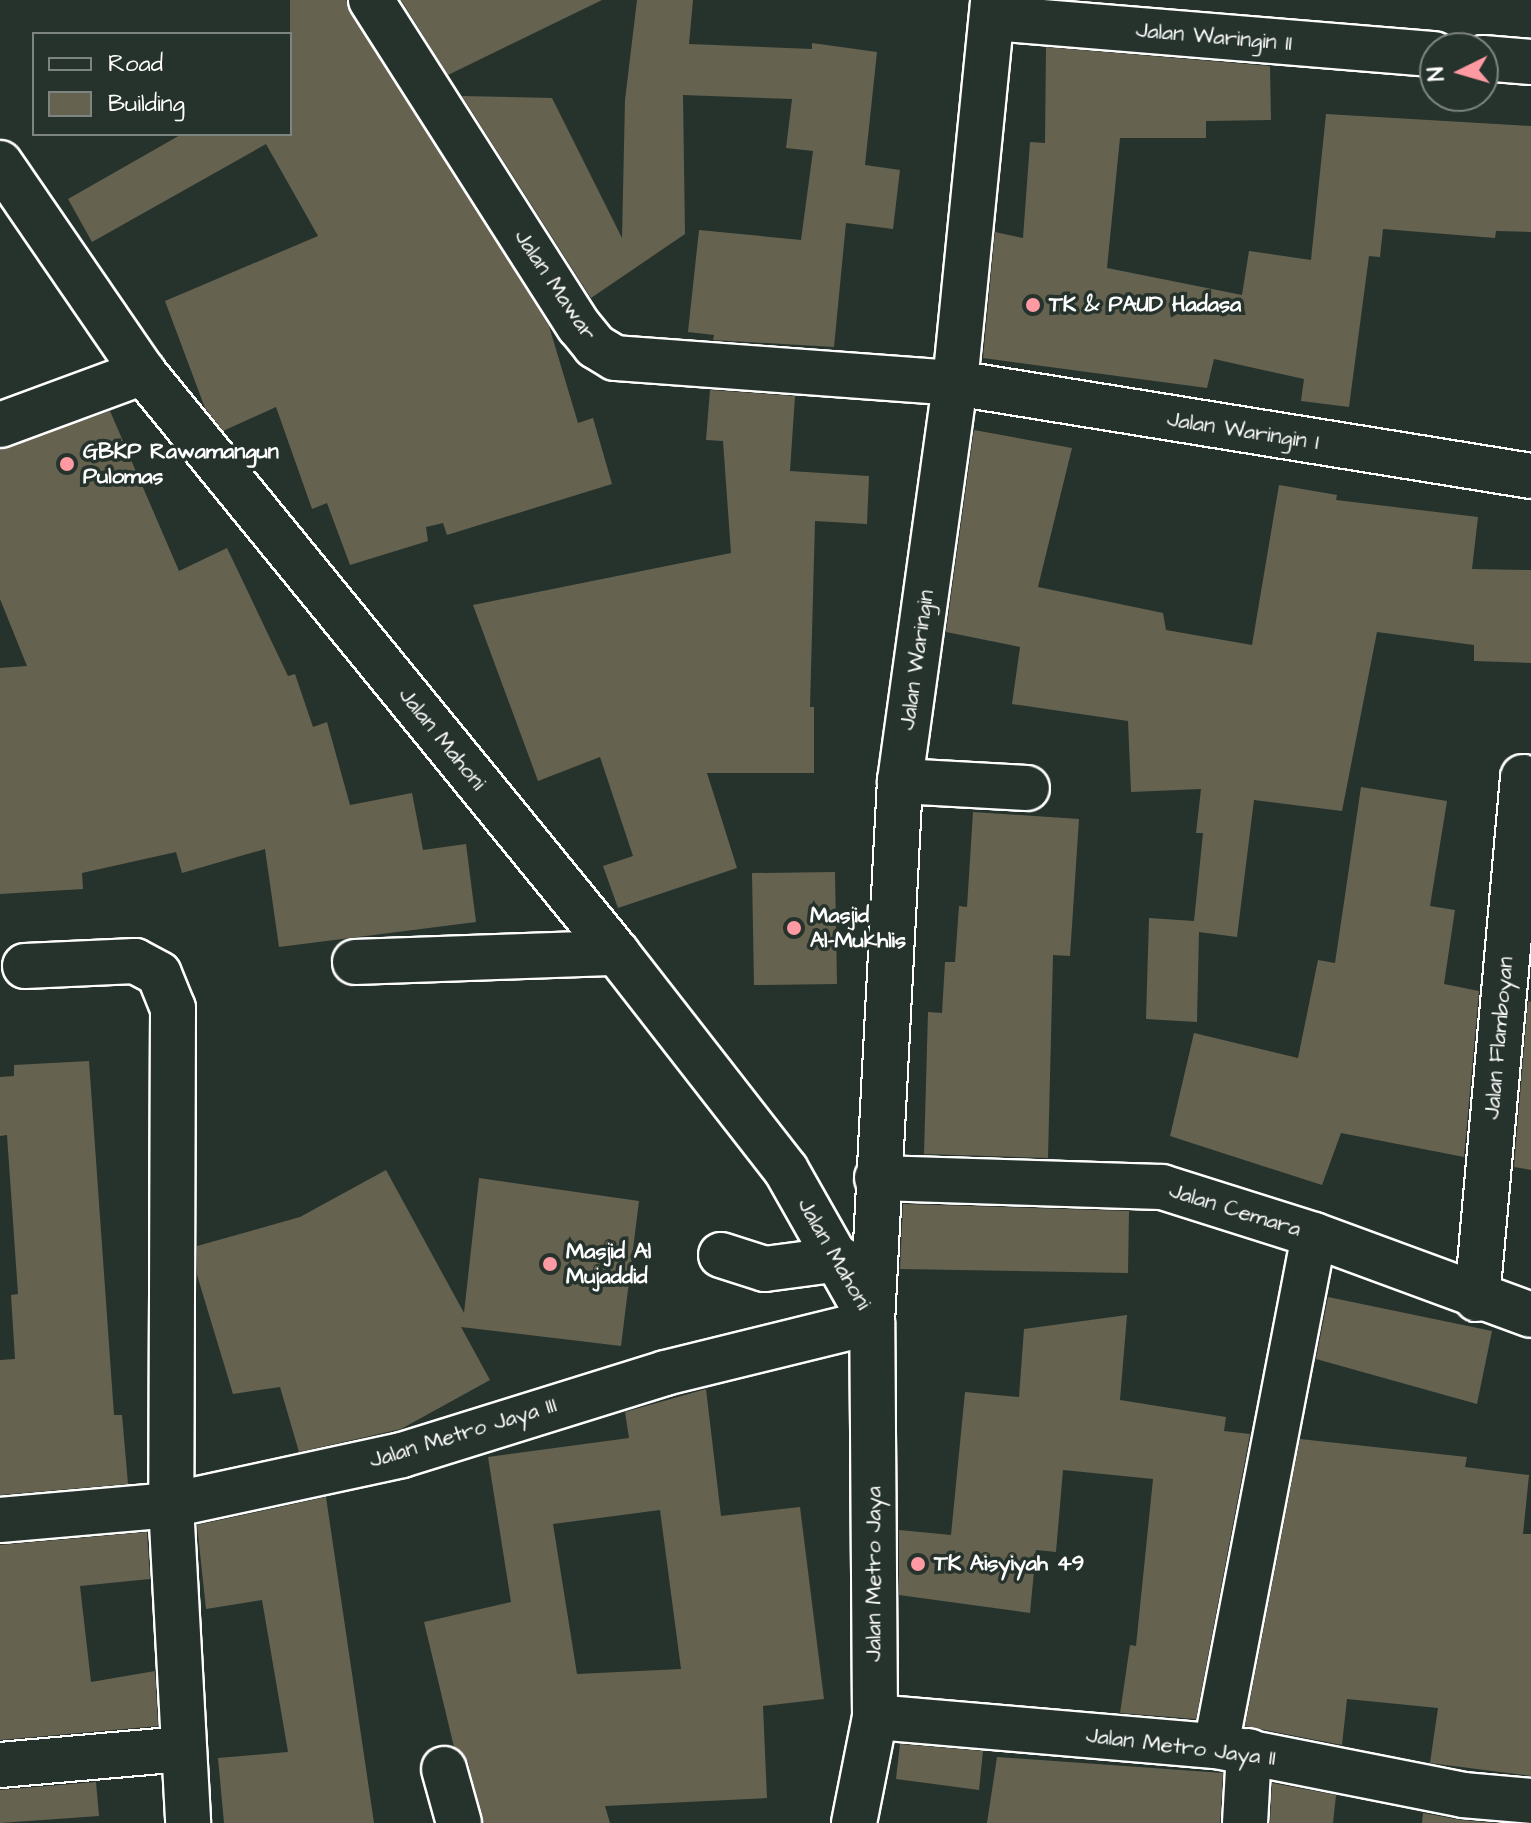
<!DOCTYPE html>
<style>
body{margin:0}
#map{position:relative;width:1531px;height:1823px;overflow:hidden;background:#26332d;font-family:"Architects Daughter",sans-serif}
div>[style]{position:absolute}
.building>*{inset:0;background:#666250}
.roads{filter:drop-shadow(2px 0 #fff) drop-shadow(-2px 0 #fff) drop-shadow(0 2px #fff) drop-shadow(0 -2px #fff)}
.minor>*{height:44px;margin:-22px;padding:0 22px;transform-origin:22px;border-radius:22px;background:#26332d}
.dots>*{width:22px;height:22px;translate:-50% -50%;box-sizing:border-box;border:4px solid #26332d;border-radius:50%}
span{translate:-50% -50%;white-space:nowrap;text-align:center;line-height:1.15;-webkit-text-stroke:7px #26332d;paint-order:stroke}
.street-label{font-size:22px;color:#fff}
.poi-label{font-size:22px;color:#fff;font-weight:700}
.left{translate:0 -50%;text-align:left}
.legend{position:absolute;left:32px;top:32px;width:260px;height:104px;box-sizing:border-box;background:#26332d;border:2px solid #7d8581;margin:0;padding:10px 14px;list-style:none;font-size:24px;color:#fff}
.legend li{display:flex;align-items:center;gap:16px;height:40px}
.legend b{width:40px;border:2px solid #7d8581}
.north{position:absolute;left:1419px;top:32px;width:80px;height:80px;box-sizing:border-box;background:#26332d;border:2px solid #7d8581;border-radius:50%;rotate:265deg;font-size:22px;font-weight:700;line-height:32px;text-align:center;color:#fff}
.north::after{content:'';display:block;margin:auto;width:28px;height:36px;background:#ff9aa2;clip-path:polygon(50% 0,100% 100%,50% 72%,0 100%)}
</style>
<div id="map">
<div class="building">
<div style="clip-path:polygon(290px 0,346px 0,549px 326px,578px 423px,593px 418px,612px 484px,447px 535px,443px 523px,426px 527px,428px 541px,350px 565px,327px 503px,312px 509px,276px 407px,223px 431px,205px 408px,165px 301px,318px 236px,266px 144px,92px 242px,68px 199px,182px 134px,290px 134px)"></div>
<div style="clip-path:polygon(401px 0,602px 0,448px 75px)"></div>
<div style="clip-path:polygon(637px 0,693px 0,689px 44px,812px 49px,812px 43px,877px 52px,865px 165px,900px 170px,893px 229px,846px 223px,834px 347px,713px 340px,714px 335px,688px 332px,699px 230px,801px 240px,813px 151px,786px 148px,792px 99px,683px 95px,685px 234px,591px 298px,462px 96px,552px 98px,622px 238px,625px 100px)"></div>
<div style="clip-path:polygon(1046px 47px,1270px 66px,1271px 120px,1206px 121px,1206px 138px,1120px 138px,1107px 268px,1242px 295px,1249px 251px,1311px 260px,1326px 114px,1531px 126px,1531px 232px,1496px 231px,1495px 238px,1383px 229px,1380px 257px,1369px 256px,1349px 407px,1301px 401px,1304px 379px,1214px 359px,1207px 388px,983px 358px,995px 232px,1023px 238px,1030px 142px,1045px 143px)"></div>
<div style="clip-path:polygon(710px 390px,795px 396px,790px 471px,869px 476px,867px 524px,815px 521px,810px 707px,814px 707px,814px 773px,707px 773px,737px 868px,618px 908px,603px 866px,633px 856px,600px 757px,538px 781px,473px 605px,731px 553px,723px 441px,706px 440px)"></div>
<div style="clip-path:polygon(110px 411px,179px 571px,227px 548px,288px 676px,295px 674px,313px 727px,327px 722px,350px 805px,412px 793px,423px 850px,466px 844px,476px 922px,279px 947px,265px 849px,182px 873px,176px 852px,82px 873px,83px 889px,0 894px,0 668px,27px 666px,0 599px,0 449px)"></div>
<div style="clip-path:polygon(974px 430px,1072px 448px,1038px 587px,1163px 613px,1166px 630px,1252px 645px,1279px 485px,1337px 495px,1336px 500px,1478px 517px,1472px 569px,1531px 570px,1531px 663px,1474px 661px,1474px 645px,1377px 632px,1342px 811px,1254px 800px,1237px 937px,1199px 932px,1197px 1022px,1146px 1019px,1149px 918px,1194px 921px,1203px 833px,1196px 833px,1201px 789px,1131px 792px,1128px 721px,1012px 704px,1020px 647px,946px 632px)"></div>
<div style="clip-path:polygon(1361px 787px,1447px 801px,1430px 906px,1455px 910px,1444px 984px,1479px 991px,1464px 1157px,1341px 1133px,1322px 1185px,1170px 1136px,1194px 1033px,1298px 1058px,1318px 960px,1335px 963px)"></div>
<div style="clip-path:polygon(973px 812px,1079px 819px,1070px 956px,1053px 955px,1048px 1158px,924px 1154px,928px 1012px,942px 1013px,945px 962px,955px 962px,959px 906px,967px 907px)"></div>
<div style="clip-path:polygon(835px 872px,837px 984px,754px 985px,752px 873px)"></div>
<div style="clip-path:polygon(1528px 1001px,1531px 1002px,1531px 1170px,1514px 1167px)"></div>
<div style="clip-path:polygon(89px 1061px,114px 1415px,122px 1415px,128px 1484px,0 1495px,0 1360px,15px 1359px,11px 1295px,18px 1294px,7px 1135px,0 1136px,0 1077px,14px 1076px,14px 1065px)"></div>
<div style="clip-path:polygon(386px 1170px,464px 1313px,479px 1178px,639px 1201px,621px 1346px,461px 1327px,490px 1380px,401px 1429px,299px 1452px,280px 1387px,233px 1394px,197px 1275px,197px 1246px,300px 1217px)"></div>
<div style="clip-path:polygon(903px 1204px,1129px 1211px,1128px 1273px,900px 1269px)"></div>
<div style="clip-path:polygon(1328px 1297px,1492px 1331px,1477px 1404px,1316px 1359px)"></div>
<div style="clip-path:polygon(1127px 1315px,1120px 1400px,1226px 1417px,1224px 1431px,1250px 1434px,1196px 1719px,1120px 1713px,1130px 1645px,1136px 1646px,1153px 1479px,1063px 1470px,1056px 1552px,1036px 1550px,1030px 1613px,899px 1595px,899px 1530px,951px 1535px,965px 1392px,1019px 1397px,1024px 1329px)"></div>
<div style="clip-path:polygon(evenodd,706px 1389px,721px 1516px,800px 1507px,824px 1699px,763px 1706px,767px 1798px,605px 1806px,610px 1823px,483px 1823px,468px 1762px,454px 1747px,424px 1622px,511px 1602px,488px 1457px,629px 1438px,625px 1412px,706px 1389px,660px 1510px,681px 1669px,577px 1674px,553px 1524px,660px 1510px)"></div>
<div style="clip-path:polygon(1300px 1439px,1467px 1457px,1465px 1467px,1529px 1475px,1523px 1534px,1531px 1534px,1531px 1776px,1430px 1763px,1438px 1708px,1347px 1699px,1342px 1745px,1245px 1726px)"></div>
<div style="clip-path:polygon(326px 1497px,374px 1823px,224px 1823px,218px 1758px,288px 1752px,262px 1600px,206px 1609px,197px 1525px)"></div>
<div style="clip-path:polygon(147px 1532px,150px 1579px,80px 1586px,91px 1682px,155px 1671px,158px 1726px,0 1740px,0 1545px)"></div>
<div style="clip-path:polygon(900px 1744px,983px 1751px,979px 1790px,896px 1779px)"></div>
<div style="clip-path:polygon(997px 1757px,1223px 1773px,1220px 1823px,987px 1823px)"></div>
<div style="clip-path:polygon(96px 1782px,99px 1816px,0 1823px,0 1790px)"></div>
<div style="clip-path:polygon(1272px 1783px,1336px 1795px,1333px 1823px,1270px 1823px)"></div>
<div style="clip-path:polygon(1423px 1813px,1461px 1820px,1496px 1823px,1422px 1823px)"></div>
</div>
<div class="roads">
<div class="minor">
<div style="left:371px;top:0;width:387px;rotate:57.5deg"></div>
<div style="left:579px;top:326px;width:26px;rotate:51deg"></div>
<div style="left:595px;top:346px;width:23px;rotate:31deg"></div>
<div style="left:615px;top:358px;width:341px;rotate:4.2deg"></div>
<div style="left:955px;top:383px;width:583px;rotate:9.17deg"></div>
<div style="left:993px;top:18px;width:443px;rotate:4.7deg"></div>
<div style="left:1483px;top:58px;width:48px;rotate:4.8deg"></div>
<div style="left:0;top:163px;width:253px;rotate:55.6deg"></div>
<div style="left:143px;top:372px;width:750px;rotate:50.79deg"></div>
<div style="left:617px;top:953px;width:275px;rotate:52.1deg"></div>
<div style="left:786px;top:1170px;width:172px;rotate:60.5deg"></div>
<div style="left:0;top:425px;width:153px;rotate:-20.3deg"></div>
<div style="left:900px;top:781px;width:127px;rotate:3.2deg"></div>
<div style="left:355px;top:962px;width:262px;rotate:-2deg"></div>
<div style="left:25px;top:966px;width:110px;rotate:-2.6deg"></div>
<div style="left:135px;top:961px;width:27px;rotate:28deg"></div>
<div style="left:159px;top:974px;width:37px;rotate:68deg"></div>
<div style="left:173px;top:1008px;width:497px;rotate:90.2deg"></div>
<div style="left:171px;top:1505px;width:318px;rotate:86.9deg"></div>
<div style="left:877px;top:1178px;width:285px;rotate:1.8deg"></div>
<div style="left:1162px;top:1187px;width:159px;rotate:17.5deg"></div>
<div style="left:1314px;top:1235px;width:231px;rotate:20.2deg"></div>
<div style="left:721px;top:1255px;width:46px;rotate:17.7deg"></div>
<div style="left:765px;top:1269px;width:76px;rotate:-7.6deg"></div>
<div style="left:1477px;top:1299px;width:524px;rotate:-84.96deg"></div>
<div style="left:0;top:1520px;width:172px;rotate:-5deg"></div>
<div style="left:171px;top:1505px;width:236px;rotate:-12.2deg"></div>
<div style="left:402px;top:1455px;width:275px;rotate:-17.3deg"></div>
<div style="left:665px;top:1373px;width:213px;rotate:-13.8deg"></div>
<div style="left:875px;top:1717px;width:342px;rotate:4.9deg"></div>
<div style="left:1216px;top:1746px;width:252px;rotate:11.2deg"></div>
<div style="left:1463px;top:1795px;width:68px;rotate:5deg"></div>
<div style="left:1216px;top:1746px;width:520px;rotate:-79.14deg"></div>
<div style="left:0;top:1765px;width:183px;rotate:-5deg"></div>
<div style="left:444px;top:1769px;width:56px;rotate:74.5deg"></div>
<div style="left:854px;top:1823px;width:108px;rotate:-78.8deg"></div>
<div style="left:875px;top:1717px;width:395px;rotate:-90.4deg"></div>
<div style="left:872px;top:1322px;width:542px;rotate:-87.04deg"></div>
<div style="left:900px;top:781px;width:402px;rotate:-82.1deg"></div>
<div style="left:955px;top:383px;width:385px;rotate:-84.3deg"></div>
<div style="left:1245px;top:1823px;width:72px;rotate:-86.8deg"></div>
</div>
</div>
<div class="dots">
<div style="left:1033px;top:305px;background:#ff9aa2"></div>
<div style="left:67px;top:464px;background:#ff9aa2"></div>
<div style="left:794px;top:928px;background:#ff9aa2"></div>
<div style="left:550px;top:1264px;background:#ff9aa2"></div>
<div style="left:918px;top:1564px;background:#ff9aa2"></div>
</div>
<div class="street-label">
<span style="left:1214px;top:37px;rotate:5deg">Jalan Waringin II</span>
<span style="left:555px;top:285px;rotate:56deg">Jalan Mawar</span>
<span style="left:1243px;top:431px;rotate:9deg">Jalan Waringin I</span>
<span style="left:917px;top:660px;rotate:-82deg">Jalan Waringin</span>
<span style="left:442px;top:739px;rotate:51deg">Jalan Mahoni</span>
<span style="left:1499px;top:1038px;rotate:-85deg">Jalan Flamboyan</span>
<span style="left:1235px;top:1210px;rotate:17deg">Jalan Cemara</span>
<span style="left:834px;top:1254px;rotate:60deg">Jalan Mahoni</span>
<span style="left:463px;top:1433px;rotate:-17deg">Jalan Metro Jaya III</span>
<span style="left:874px;top:1574px;rotate:-90deg">Jalan Metro Jaya</span>
<span style="left:1181px;top:1747px;rotate:7deg">Jalan Metro Jaya II</span>
</div>
<div class="poi-label">
<span class="left" style="left:1049px;top:305px">TK &amp; PAUD Hadasa</span>
<span class="left" style="left:83px;top:464px">GBKP Rawamangun<br>Pulomas</span>
<span class="left" style="left:810px;top:928px">Masjid<br>Al-Mukhlis</span>
<span class="left" style="left:566px;top:1264px">Masjid Al<br>Mujaddid</span>
<span class="left" style="left:934px;top:1564px">TK Aisyiyah 49</span>
</div>
<ul class="legend">
<li><b style="height:10px;background:#26332d"></b>Road</li>
<li><b style="height:22px;background:#666250"></b>Building</li>
</ul>
<div class="north">N</div>
</div>
